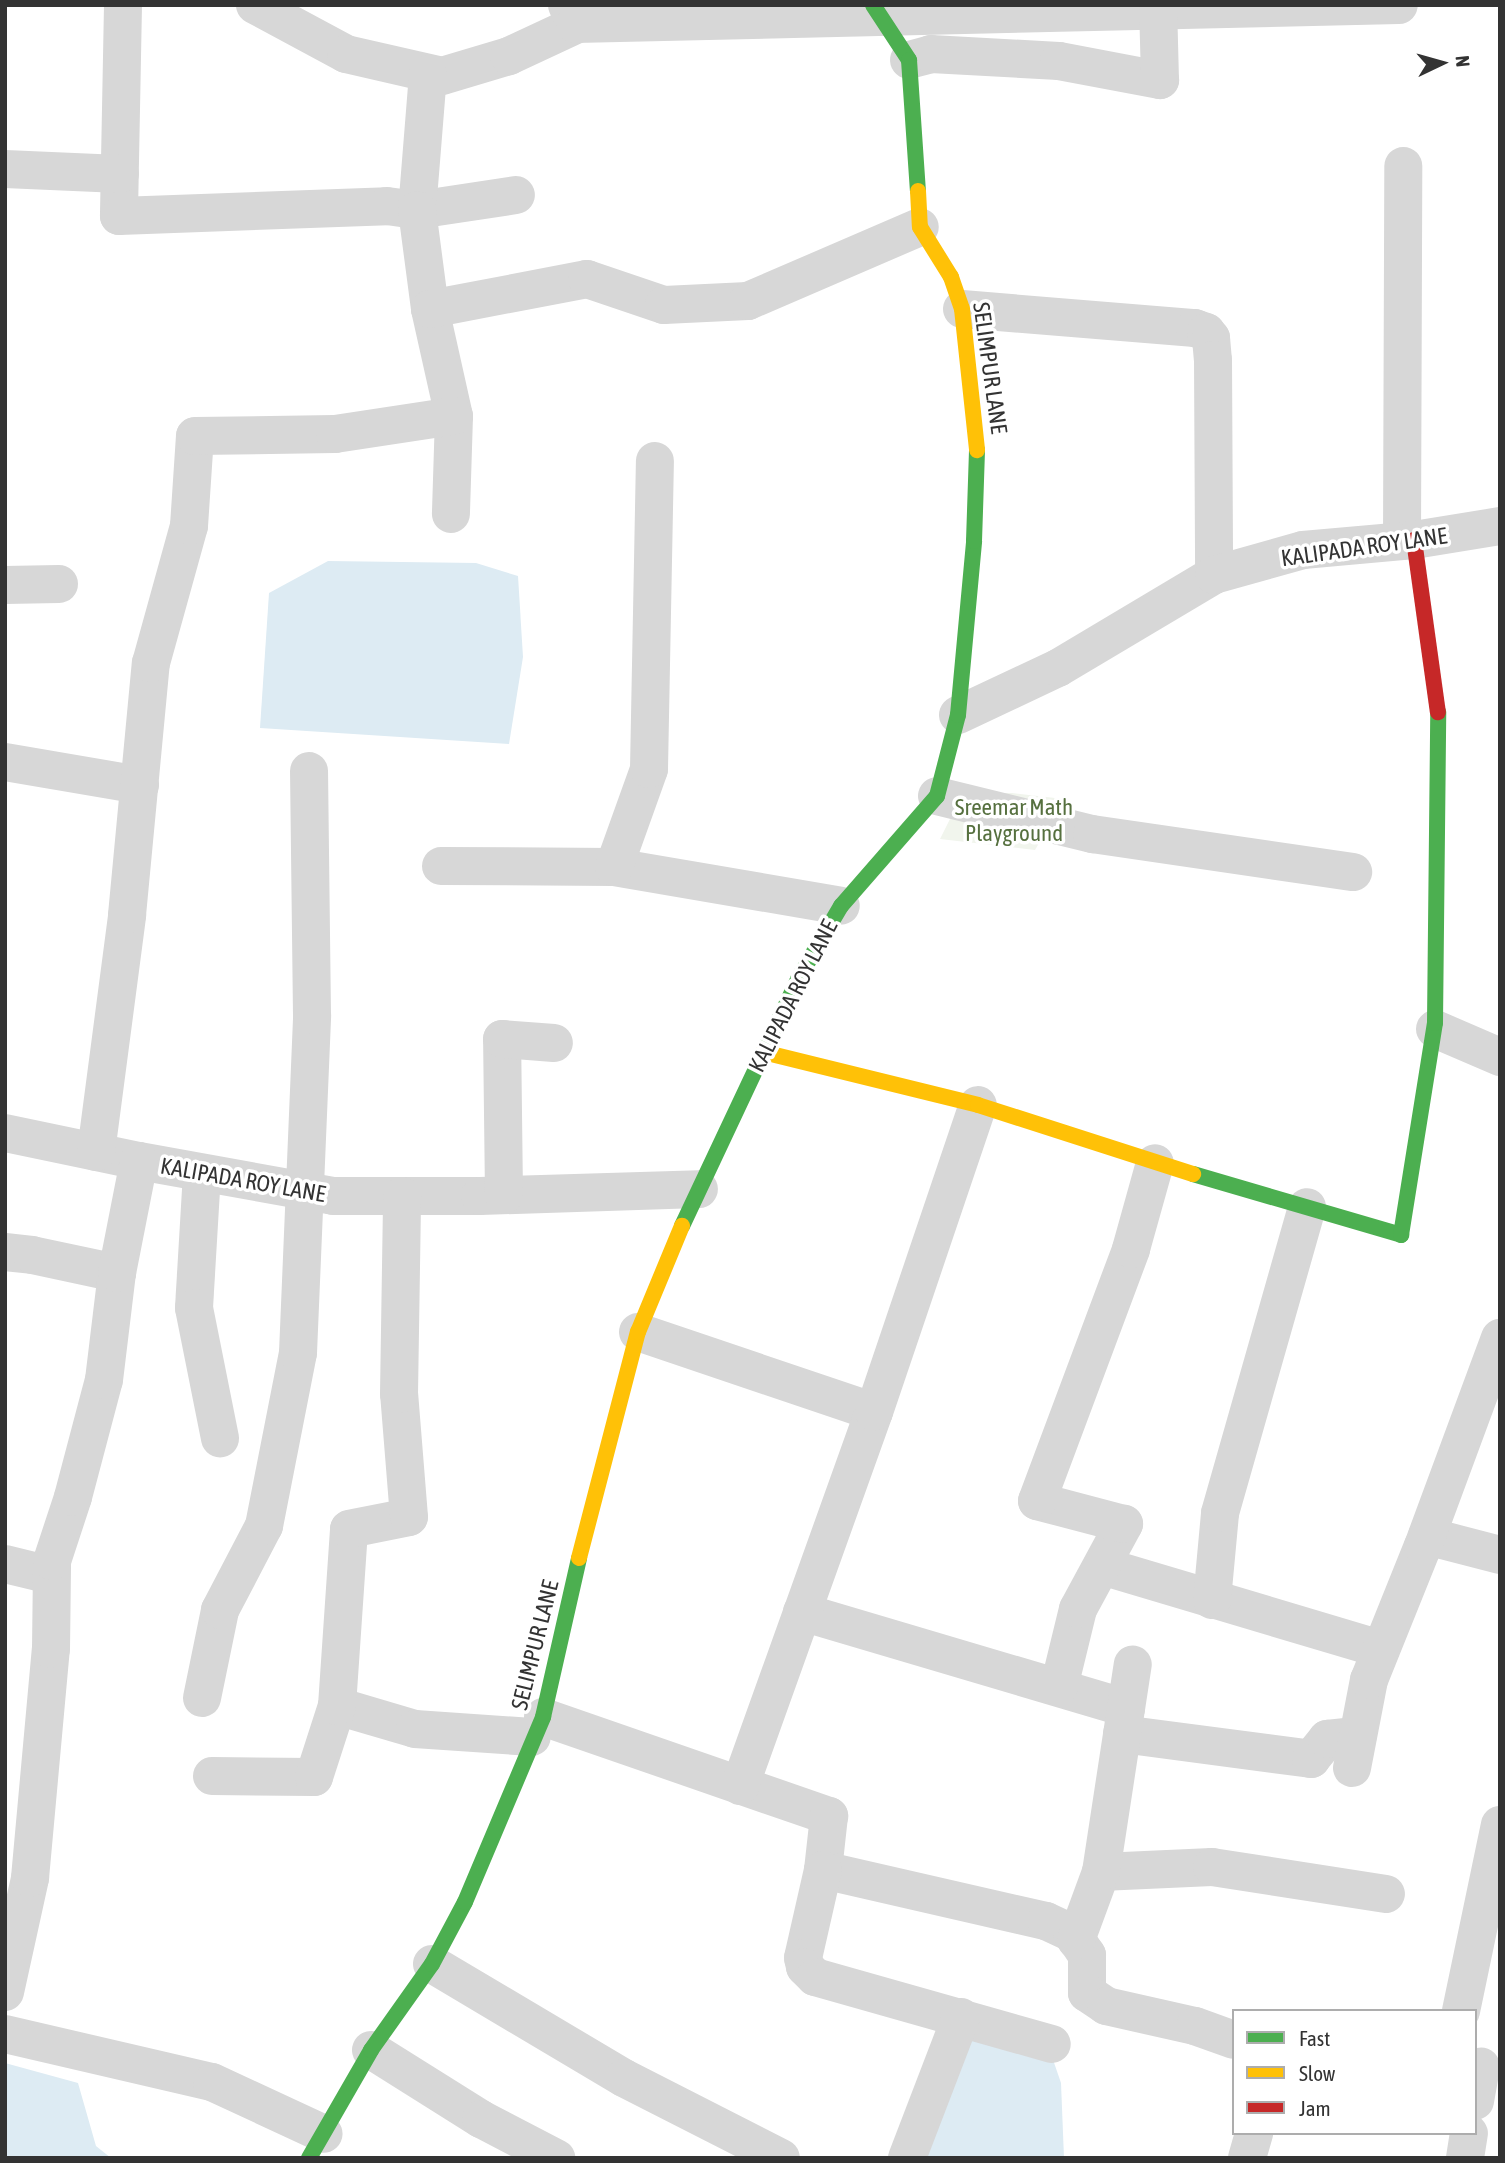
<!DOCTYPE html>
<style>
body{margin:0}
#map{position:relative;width:1505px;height:2163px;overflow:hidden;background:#fff;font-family:"Asap Condensed",sans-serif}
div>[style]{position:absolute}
.green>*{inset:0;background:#f1f5ed}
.water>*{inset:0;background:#ddebf3}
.street>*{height:38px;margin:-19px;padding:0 19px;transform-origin:19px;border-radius:19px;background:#d7d7d7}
.fast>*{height:16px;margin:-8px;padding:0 8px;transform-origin:8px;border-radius:8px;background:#4caf50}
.slow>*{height:16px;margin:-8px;padding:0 8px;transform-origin:8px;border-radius:8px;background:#ffc107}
.jam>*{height:16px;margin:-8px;padding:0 8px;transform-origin:8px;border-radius:8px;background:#c62828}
span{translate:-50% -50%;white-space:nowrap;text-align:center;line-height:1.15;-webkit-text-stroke:7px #fff;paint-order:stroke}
.street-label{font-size:23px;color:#333}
.park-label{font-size:23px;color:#56703f}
.frame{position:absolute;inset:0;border:7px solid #333;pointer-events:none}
.legend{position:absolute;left:1232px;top:2009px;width:245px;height:126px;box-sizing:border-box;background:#fff;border:2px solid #adadad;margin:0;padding:9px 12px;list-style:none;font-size:21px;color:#333}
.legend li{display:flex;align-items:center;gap:14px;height:35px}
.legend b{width:35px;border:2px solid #adadad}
.north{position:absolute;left:1407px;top:28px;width:70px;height:70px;-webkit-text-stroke:5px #fff;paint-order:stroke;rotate:85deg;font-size:19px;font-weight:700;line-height:28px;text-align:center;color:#333}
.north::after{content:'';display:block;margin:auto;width:24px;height:32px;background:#333;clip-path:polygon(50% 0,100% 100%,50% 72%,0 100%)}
</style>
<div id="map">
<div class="green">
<div style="clip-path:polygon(963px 793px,1012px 793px,1055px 798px,1049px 826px,1035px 850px,940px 839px)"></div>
</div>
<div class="water">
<div style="clip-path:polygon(328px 561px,476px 563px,518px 576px,523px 657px,509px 744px,260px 728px,269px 593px)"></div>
<div style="clip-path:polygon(976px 2030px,1049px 2048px,1061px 2083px,1064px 2158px,923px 2158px)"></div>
<div style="clip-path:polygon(5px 2063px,78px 2083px,96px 2146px,111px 2158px,5px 2158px)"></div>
</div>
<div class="street">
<div style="left:123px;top:5px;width:211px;rotate:91.1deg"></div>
<div style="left:119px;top:216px;width:268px;rotate:-2.1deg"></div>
<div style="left:387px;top:206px;width:30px;rotate:8deg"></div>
<div style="left:417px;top:210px;width:100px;rotate:-8.6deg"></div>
<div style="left:255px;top:5px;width:103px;rotate:28.3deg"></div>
<div style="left:346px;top:54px;width:98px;rotate:12.9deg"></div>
<div style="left:442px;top:76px;width:70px;rotate:-16.6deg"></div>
<div style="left:509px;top:56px;width:97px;rotate:-25deg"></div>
<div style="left:567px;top:5px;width:21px;rotate:67deg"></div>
<div style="left:575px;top:24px;width:824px;rotate:-1.32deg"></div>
<div style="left:909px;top:60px;width:23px;rotate:-15deg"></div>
<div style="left:931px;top:54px;width:128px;rotate:3.1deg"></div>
<div style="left:1059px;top:61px;width:103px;rotate:10.7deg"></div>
<div style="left:1160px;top:80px;width:75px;rotate:-91.5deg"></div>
<div style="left:428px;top:74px;width:136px;rotate:94.6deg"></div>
<div style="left:417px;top:210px;width:100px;rotate:82.5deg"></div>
<div style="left:430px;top:309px;width:110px;rotate:77.4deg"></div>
<div style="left:454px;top:416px;width:98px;rotate:91.8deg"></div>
<div style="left:5px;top:169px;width:115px;rotate:2.5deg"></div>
<div style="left:430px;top:309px;width:160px;rotate:-10.8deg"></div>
<div style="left:587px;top:279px;width:81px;rotate:18.7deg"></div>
<div style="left:664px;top:305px;width:84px;rotate:-2.7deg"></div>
<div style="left:748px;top:301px;width:187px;rotate:-23.3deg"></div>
<div style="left:962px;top:309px;width:234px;rotate:4.7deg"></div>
<div style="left:1195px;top:328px;width:12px;rotate:20deg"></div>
<div style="left:1206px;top:332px;width:8px;rotate:50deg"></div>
<div style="left:1211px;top:338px;width:22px;rotate:85deg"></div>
<div style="left:1213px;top:360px;width:215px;rotate:89.7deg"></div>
<div style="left:1402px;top:541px;width:375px;rotate:-89.8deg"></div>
<div style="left:5px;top:585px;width:54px;rotate:-1.1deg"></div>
<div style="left:958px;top:715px;width:110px;rotate:-25.2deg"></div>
<div style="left:1058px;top:668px;width:182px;rotate:-30.8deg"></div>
<div style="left:1214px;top:575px;width:92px;rotate:-15.7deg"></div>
<div style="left:1303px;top:550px;width:111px;rotate:-5.1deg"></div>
<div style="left:1414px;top:540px;width:87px;rotate:-9.2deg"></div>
<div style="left:5px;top:762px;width:137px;rotate:9.7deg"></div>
<div style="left:937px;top:796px;width:160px;rotate:13.8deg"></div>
<div style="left:1092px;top:834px;width:264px;rotate:8.3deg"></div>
<div style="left:441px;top:866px;width:173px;rotate:0.3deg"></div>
<div style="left:614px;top:867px;width:230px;rotate:9.7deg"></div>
<div style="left:614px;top:867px;width:104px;rotate:-70.3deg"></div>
<div style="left:649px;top:769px;width:308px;rotate:-88.9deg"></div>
<div style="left:1435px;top:1029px;width:71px;rotate:23.3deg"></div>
<div style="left:5px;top:1133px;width:137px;rotate:11.8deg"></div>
<div style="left:139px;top:1161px;width:197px;rotate:10.2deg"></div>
<div style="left:333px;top:1196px;width:147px"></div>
<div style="left:480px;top:1196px;width:219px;rotate:-1.8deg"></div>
<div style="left:96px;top:1152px;width:239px;rotate:-82.5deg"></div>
<div style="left:127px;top:915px;width:253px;rotate:-84.6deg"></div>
<div style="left:151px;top:663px;width:142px;rotate:-74.5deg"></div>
<div style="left:189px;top:526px;width:90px;rotate:-86.2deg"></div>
<div style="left:195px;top:436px;width:140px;rotate:-0.8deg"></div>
<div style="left:335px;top:434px;width:120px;rotate:-8.6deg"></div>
<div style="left:202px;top:1173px;width:135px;rotate:93.4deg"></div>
<div style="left:194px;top:1308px;width:133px;rotate:78.7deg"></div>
<div style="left:504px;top:1195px;width:156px;rotate:-90.7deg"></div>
<div style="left:502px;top:1039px;width:52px;rotate:4.4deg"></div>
<div style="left:5px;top:1252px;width:27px;rotate:6deg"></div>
<div style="left:32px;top:1255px;width:87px;rotate:12deg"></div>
<div style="left:638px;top:1332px;width:249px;rotate:18.7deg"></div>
<div style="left:1427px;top:1536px;width:75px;rotate:14.6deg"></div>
<div style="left:5px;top:1564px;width:46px;rotate:13.7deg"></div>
<div style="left:1102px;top:1566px;width:291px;rotate:16.6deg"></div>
<div style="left:1212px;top:1600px;width:87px;rotate:-84.7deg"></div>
<div style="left:1220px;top:1513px;width:318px;rotate:-74.1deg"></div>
<div style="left:802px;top:1612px;width:338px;rotate:16.5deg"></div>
<div style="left:1059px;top:1687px;width:80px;rotate:-76.3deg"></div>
<div style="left:1078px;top:1609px;width:97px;rotate:-61.6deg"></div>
<div style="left:1124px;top:1524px;width:90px;rotate:-165.2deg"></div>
<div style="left:1037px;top:1501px;width:269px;rotate:-69.5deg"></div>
<div style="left:1131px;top:1249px;width:89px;rotate:-74.4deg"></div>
<div style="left:202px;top:1698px;width:90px;rotate:-78.4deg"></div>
<div style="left:220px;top:1610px;width:95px;rotate:-62.4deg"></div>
<div style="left:264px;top:1526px;width:176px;rotate:-78.9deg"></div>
<div style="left:298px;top:1353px;width:338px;rotate:-87.6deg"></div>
<div style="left:312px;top:1015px;width:244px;rotate:-90.7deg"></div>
<div style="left:337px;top:1706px;width:81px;rotate:16.4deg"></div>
<div style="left:415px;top:1729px;width:117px;rotate:3.9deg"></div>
<div style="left:543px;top:1717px;width:303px;rotate:19.1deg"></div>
<div style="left:829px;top:1816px;width:54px;rotate:96.3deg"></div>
<div style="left:823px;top:1870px;width:229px;rotate:12.9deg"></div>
<div style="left:1046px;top:1921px;width:29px;rotate:25deg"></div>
<div style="left:1072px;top:1933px;width:27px;rotate:56deg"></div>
<div style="left:1087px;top:1955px;width:38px;rotate:90deg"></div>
<div style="left:1087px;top:1993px;width:23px;rotate:34deg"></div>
<div style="left:1106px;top:2006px;width:91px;rotate:12.7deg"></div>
<div style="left:1195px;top:2026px;width:41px;rotate:19.7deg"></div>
<div style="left:1122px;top:1734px;width:191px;rotate:7.5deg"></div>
<div style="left:1311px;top:1759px;width:26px;rotate:-51deg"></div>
<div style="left:1327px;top:1739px;width:31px;rotate:-6deg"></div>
<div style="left:1352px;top:1768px;width:90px;rotate:-79.1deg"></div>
<div style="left:1369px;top:1680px;width:144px;rotate:-68.1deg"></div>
<div style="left:1423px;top:1546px;width:222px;rotate:-69.7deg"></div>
<div style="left:212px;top:1776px;width:102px;rotate:0.6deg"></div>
<div style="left:314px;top:1777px;width:75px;rotate:-72.1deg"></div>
<div style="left:337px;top:1706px;width:177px;rotate:-86.1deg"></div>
<div style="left:349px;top:1529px;width:61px;rotate:-11.3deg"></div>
<div style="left:409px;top:1517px;width:123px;rotate:-94.6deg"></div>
<div style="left:399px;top:1394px;width:198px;rotate:-89.1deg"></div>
<div style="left:740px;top:1786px;width:397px;rotate:-70.3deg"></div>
<div style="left:874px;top:1412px;width:324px;rotate:-71.3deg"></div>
<div style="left:823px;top:1870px;width:90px;rotate:102.8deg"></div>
<div style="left:803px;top:1958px;width:9px;rotate:77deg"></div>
<div style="left:805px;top:1967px;width:14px;rotate:45deg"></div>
<div style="left:815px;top:1977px;width:246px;rotate:15.8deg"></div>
<div style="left:1101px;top:1872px;width:111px;rotate:-2.6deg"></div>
<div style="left:1212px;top:1867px;width:176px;rotate:8.8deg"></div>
<div style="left:1076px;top:1940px;width:72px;rotate:-69.8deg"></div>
<div style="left:1101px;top:1872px;width:210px;rotate:-81.3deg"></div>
<div style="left:432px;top:1964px;width:223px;rotate:30.7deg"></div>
<div style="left:624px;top:2078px;width:176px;rotate:27deg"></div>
<div style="left:5px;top:1992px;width:117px;rotate:-77.6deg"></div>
<div style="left:30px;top:1878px;width:230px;rotate:-84.8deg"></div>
<div style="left:51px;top:1649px;width:88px;rotate:-89.3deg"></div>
<div style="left:52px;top:1561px;width:67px;rotate:-71.8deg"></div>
<div style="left:73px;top:1497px;width:121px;rotate:-75.2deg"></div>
<div style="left:104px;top:1380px;width:108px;rotate:-83.1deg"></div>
<div style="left:117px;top:1273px;width:114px;rotate:-78.9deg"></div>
<div style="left:1461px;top:2011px;width:190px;rotate:-78.2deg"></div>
<div style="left:5px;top:2034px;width:212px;rotate:13.1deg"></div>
<div style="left:212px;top:2082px;width:123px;rotate:24.9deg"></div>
<div style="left:371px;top:2050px;width:130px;rotate:32.1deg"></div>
<div style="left:481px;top:2119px;width:85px;rotate:27.5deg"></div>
<div style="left:1475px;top:2101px;width:35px;rotate:-80deg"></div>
<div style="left:907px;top:2158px;width:151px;rotate:-69deg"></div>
<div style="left:1247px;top:2158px;width:26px;rotate:-74deg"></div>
<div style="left:1465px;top:2158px;width:25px;rotate:-81deg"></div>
</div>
<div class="fast">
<div style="left:873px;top:5px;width:66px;rotate:56.8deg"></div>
<div style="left:909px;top:60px;width:131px;rotate:86.1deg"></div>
<div style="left:1193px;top:1174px;width:217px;rotate:16.3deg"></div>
<div style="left:1401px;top:1235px;width:215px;rotate:-80.9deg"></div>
<div style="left:1435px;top:1023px;width:311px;rotate:-89.4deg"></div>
<div style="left:682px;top:1226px;width:273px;rotate:-64.8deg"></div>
<div style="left:798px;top:979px;width:85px;rotate:-59.5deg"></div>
<div style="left:841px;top:906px;width:146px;rotate:-48.9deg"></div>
<div style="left:937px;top:796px;width:84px;rotate:-75.5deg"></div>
<div style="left:958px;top:715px;width:175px;rotate:-84.7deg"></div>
<div style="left:974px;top:541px;width:91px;rotate:-88.1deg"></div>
<div style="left:309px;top:2158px;width:125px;rotate:-60.1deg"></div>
<div style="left:371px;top:2050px;width:105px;rotate:-54.7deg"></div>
<div style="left:432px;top:1964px;width:70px;rotate:-62deg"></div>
<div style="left:465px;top:1902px;width:201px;rotate:-67.1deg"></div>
<div style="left:543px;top:1717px;width:163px;rotate:-77.2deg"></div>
</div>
<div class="slow">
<div style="left:918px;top:191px;width:36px;rotate:87deg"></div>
<div style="left:920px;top:227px;width:59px;rotate:58.2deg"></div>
<div style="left:951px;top:277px;width:34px;rotate:71deg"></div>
<div style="left:962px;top:309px;width:142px;rotate:83.9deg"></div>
<div style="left:763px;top:1052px;width:221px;rotate:13.8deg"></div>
<div style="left:978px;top:1105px;width:226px;rotate:17.8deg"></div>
<div style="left:579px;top:1558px;width:234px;rotate:-75.4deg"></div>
<div style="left:638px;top:1332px;width:115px;rotate:-67.5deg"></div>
</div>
<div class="jam">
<div style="left:1414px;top:540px;width:174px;rotate:82.1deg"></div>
</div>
<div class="street-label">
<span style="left:990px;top:368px;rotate:82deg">SELIMPUR LANE</span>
<span style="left:1364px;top:547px;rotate:-8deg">KALIPADA ROY LANE</span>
<span style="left:793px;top:996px;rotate:-63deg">KALIPADA ROY LANE</span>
<span style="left:243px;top:1180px;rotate:10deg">KALIPADA ROY LANE</span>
<span style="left:535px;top:1645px;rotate:-76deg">SELIMPUR LANE</span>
</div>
<div class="park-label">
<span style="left:1014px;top:820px">Sreemar Math<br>Playground</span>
</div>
<div class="frame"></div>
<ul class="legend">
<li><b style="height:9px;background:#4caf50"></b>Fast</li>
<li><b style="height:9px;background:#ffc107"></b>Slow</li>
<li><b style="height:9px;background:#c62828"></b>Jam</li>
</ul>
<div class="north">N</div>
</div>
